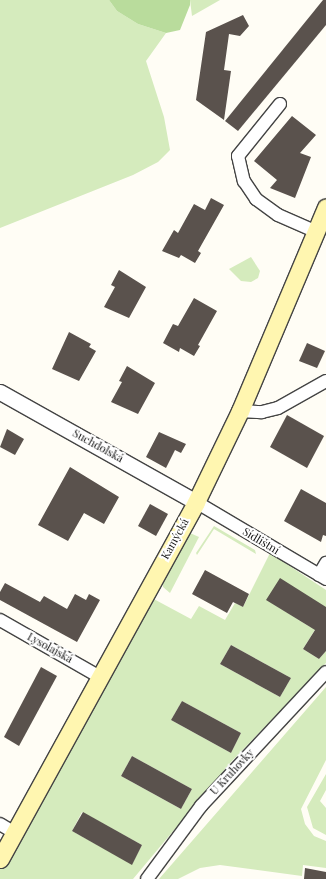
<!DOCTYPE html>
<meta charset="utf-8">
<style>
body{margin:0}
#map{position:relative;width:326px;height:879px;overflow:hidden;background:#fffdf5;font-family:"Playfair Display",serif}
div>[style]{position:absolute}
.green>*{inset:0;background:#d5ebbd}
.forest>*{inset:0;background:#b9dc9c}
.building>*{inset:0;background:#5a524d}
.roads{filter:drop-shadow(1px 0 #444) drop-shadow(-1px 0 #444) drop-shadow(0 1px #444) drop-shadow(0 -1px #444)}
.minor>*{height:12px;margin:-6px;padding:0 6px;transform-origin:6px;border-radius:6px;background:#fff}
.tertiary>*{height:15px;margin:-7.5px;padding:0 7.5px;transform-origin:7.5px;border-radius:7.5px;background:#fff}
.secondary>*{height:17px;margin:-8.5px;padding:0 8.5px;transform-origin:8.5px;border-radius:8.5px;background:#fff6b0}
span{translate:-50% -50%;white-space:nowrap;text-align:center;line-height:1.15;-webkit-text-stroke:4px #fff;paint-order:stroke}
.street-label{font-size:11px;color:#111}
</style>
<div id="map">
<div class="green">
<div style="clip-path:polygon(0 0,109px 0,117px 11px,138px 24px,166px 33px,146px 61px,164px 117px,170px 150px,158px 162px,133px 175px,0 228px)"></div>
<div style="clip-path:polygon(190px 0,220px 0,192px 16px)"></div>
<div style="clip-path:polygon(251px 257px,260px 271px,258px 278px,251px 282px,241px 281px,229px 269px)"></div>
<div style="clip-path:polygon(214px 526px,255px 550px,256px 554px,214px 529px,197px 555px,196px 553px)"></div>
<div style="clip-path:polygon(190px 533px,199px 537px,170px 593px,163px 587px,162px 580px)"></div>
<div style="clip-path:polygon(evenodd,270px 553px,326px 590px,326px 607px,267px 600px,310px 627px,316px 628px,303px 649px,319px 659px,326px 651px,326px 663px,231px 762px,133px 879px,0 879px,0 868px,150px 597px,191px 619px,199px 606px,225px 620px,235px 603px,243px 607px,270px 553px,231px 645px,291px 678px,280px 697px,220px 664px,231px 645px,270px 553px,182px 701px,241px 733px,231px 753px,171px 720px,182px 701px,270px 553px,132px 756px,192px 789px,181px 809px,121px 776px,132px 756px,270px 553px,82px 812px,142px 845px,132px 864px,72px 831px,82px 812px)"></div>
<div style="clip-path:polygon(326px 687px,326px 760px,301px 809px,305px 824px,314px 836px,326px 841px,326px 868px,303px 865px,302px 876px,220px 865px,200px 868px,178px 879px,159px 879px)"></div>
<div style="clip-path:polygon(326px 774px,326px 790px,320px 801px,326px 808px,326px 835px,313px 828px,307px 807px)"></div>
</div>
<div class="forest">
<div style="clip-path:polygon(109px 0,190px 0,190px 5px,180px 30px,166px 33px,138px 24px,117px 11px)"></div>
</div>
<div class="building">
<div style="clip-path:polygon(323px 0,326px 0,326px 25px,238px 131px,225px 121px)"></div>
<div style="clip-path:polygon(243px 15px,249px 26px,240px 36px,229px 34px,224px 70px,231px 71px,224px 120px,196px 100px,206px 32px)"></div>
<div style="clip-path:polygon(292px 116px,316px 135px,300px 153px,311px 157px,295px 198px,270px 188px,277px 180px,254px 161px)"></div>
<div style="clip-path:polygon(211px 198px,224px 205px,198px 251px,201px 253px,195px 263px,181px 255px,179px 258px,162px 251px,174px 230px,178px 233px,194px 204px,205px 210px)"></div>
<div style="clip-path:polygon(119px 270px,146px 287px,129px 318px,104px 307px,115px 287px,111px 285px)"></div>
<div style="clip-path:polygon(194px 298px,217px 311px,198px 345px,200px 346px,194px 356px,180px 348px,179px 352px,163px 343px,173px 324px,178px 326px)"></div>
<div style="clip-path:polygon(69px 332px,91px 344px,89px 347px,96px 351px,79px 381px,52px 369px)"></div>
<div style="clip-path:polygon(307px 343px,325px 351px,317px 368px,299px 361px)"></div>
<div style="clip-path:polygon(127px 366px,155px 383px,138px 414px,111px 402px,122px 382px,119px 381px)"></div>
<div style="clip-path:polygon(287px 415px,324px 436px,307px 468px,270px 447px)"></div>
<div style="clip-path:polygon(7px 429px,24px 439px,15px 455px,0 447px)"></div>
<div style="clip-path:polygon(159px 432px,186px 444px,181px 453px,175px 450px,166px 468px,146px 457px)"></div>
<div style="clip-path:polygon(70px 467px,119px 497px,104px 524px,84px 513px,68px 541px,38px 525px)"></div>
<div style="clip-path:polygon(301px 489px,326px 503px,326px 536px,323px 535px,321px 542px,284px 521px)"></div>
<div style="clip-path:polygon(150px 504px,168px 514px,156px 536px,138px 526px)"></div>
<div style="clip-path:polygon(205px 570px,249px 594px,243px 607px,233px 602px,227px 613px,192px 594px)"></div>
<div style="clip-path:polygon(280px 578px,326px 607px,326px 651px,319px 659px,303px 649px,315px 630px,266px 600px)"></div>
<div style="clip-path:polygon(5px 583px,40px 602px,44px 596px,67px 609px,75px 594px,86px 600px,89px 594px,100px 600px,77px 642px,0 600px,0 592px)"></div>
<div style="clip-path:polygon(231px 645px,291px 678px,280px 697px,220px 664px)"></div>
<div style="clip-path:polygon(41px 667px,57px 676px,19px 746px,4px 737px)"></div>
<div style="clip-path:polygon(182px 701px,241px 733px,231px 753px,171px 720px)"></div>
<div style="clip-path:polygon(132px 756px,192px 789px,181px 809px,121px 776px)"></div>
<div style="clip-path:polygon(83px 812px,142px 845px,132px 865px,72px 831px)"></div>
<div style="clip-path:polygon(305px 868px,326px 872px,326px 879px,304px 879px)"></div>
</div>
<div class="roads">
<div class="minor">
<div style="left:280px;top:104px;width:67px;rotate:128.9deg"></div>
<div style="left:238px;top:156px;width:26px;rotate:77deg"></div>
<div style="left:244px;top:181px;width:22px;rotate:56deg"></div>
<div style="left:256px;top:199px;width:27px;rotate:36deg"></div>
<div style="left:278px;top:215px;width:43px;rotate:23.6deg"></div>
<div style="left:240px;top:411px;width:22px;rotate:3deg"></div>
<div style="left:262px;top:412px;width:16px;rotate:-14deg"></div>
<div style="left:278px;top:408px;width:55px;rotate:-29.4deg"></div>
<div style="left:196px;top:502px;width:151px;rotate:30.6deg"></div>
<div style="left:319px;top:575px;width:14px;rotate:-60deg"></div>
<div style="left:0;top:620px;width:115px;rotate:29.7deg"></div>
<div style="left:0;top:824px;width:17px;rotate:31deg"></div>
<div style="left:147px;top:879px;width:91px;rotate:-53.5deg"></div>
<div style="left:201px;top:806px;width:183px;rotate:-47deg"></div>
</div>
<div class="tertiary">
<div style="left:0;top:392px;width:225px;rotate:29.3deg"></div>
</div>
<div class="secondary">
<div style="left:0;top:859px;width:407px;rotate:-61.2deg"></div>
<div style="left:196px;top:502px;width:101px;rotate:-64.2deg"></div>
<div style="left:240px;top:411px;width:221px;rotate:-67.1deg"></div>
</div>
</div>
<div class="street-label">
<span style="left:98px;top:446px;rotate:29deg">Suchdolská</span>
<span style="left:175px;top:539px;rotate:-61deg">Kamýcká</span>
<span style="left:261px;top:541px;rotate:31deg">Sídlištní</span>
<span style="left:50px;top:648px;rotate:29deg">Lysolajská</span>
<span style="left:232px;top:772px;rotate:-47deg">U Kruhovky</span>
</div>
</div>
